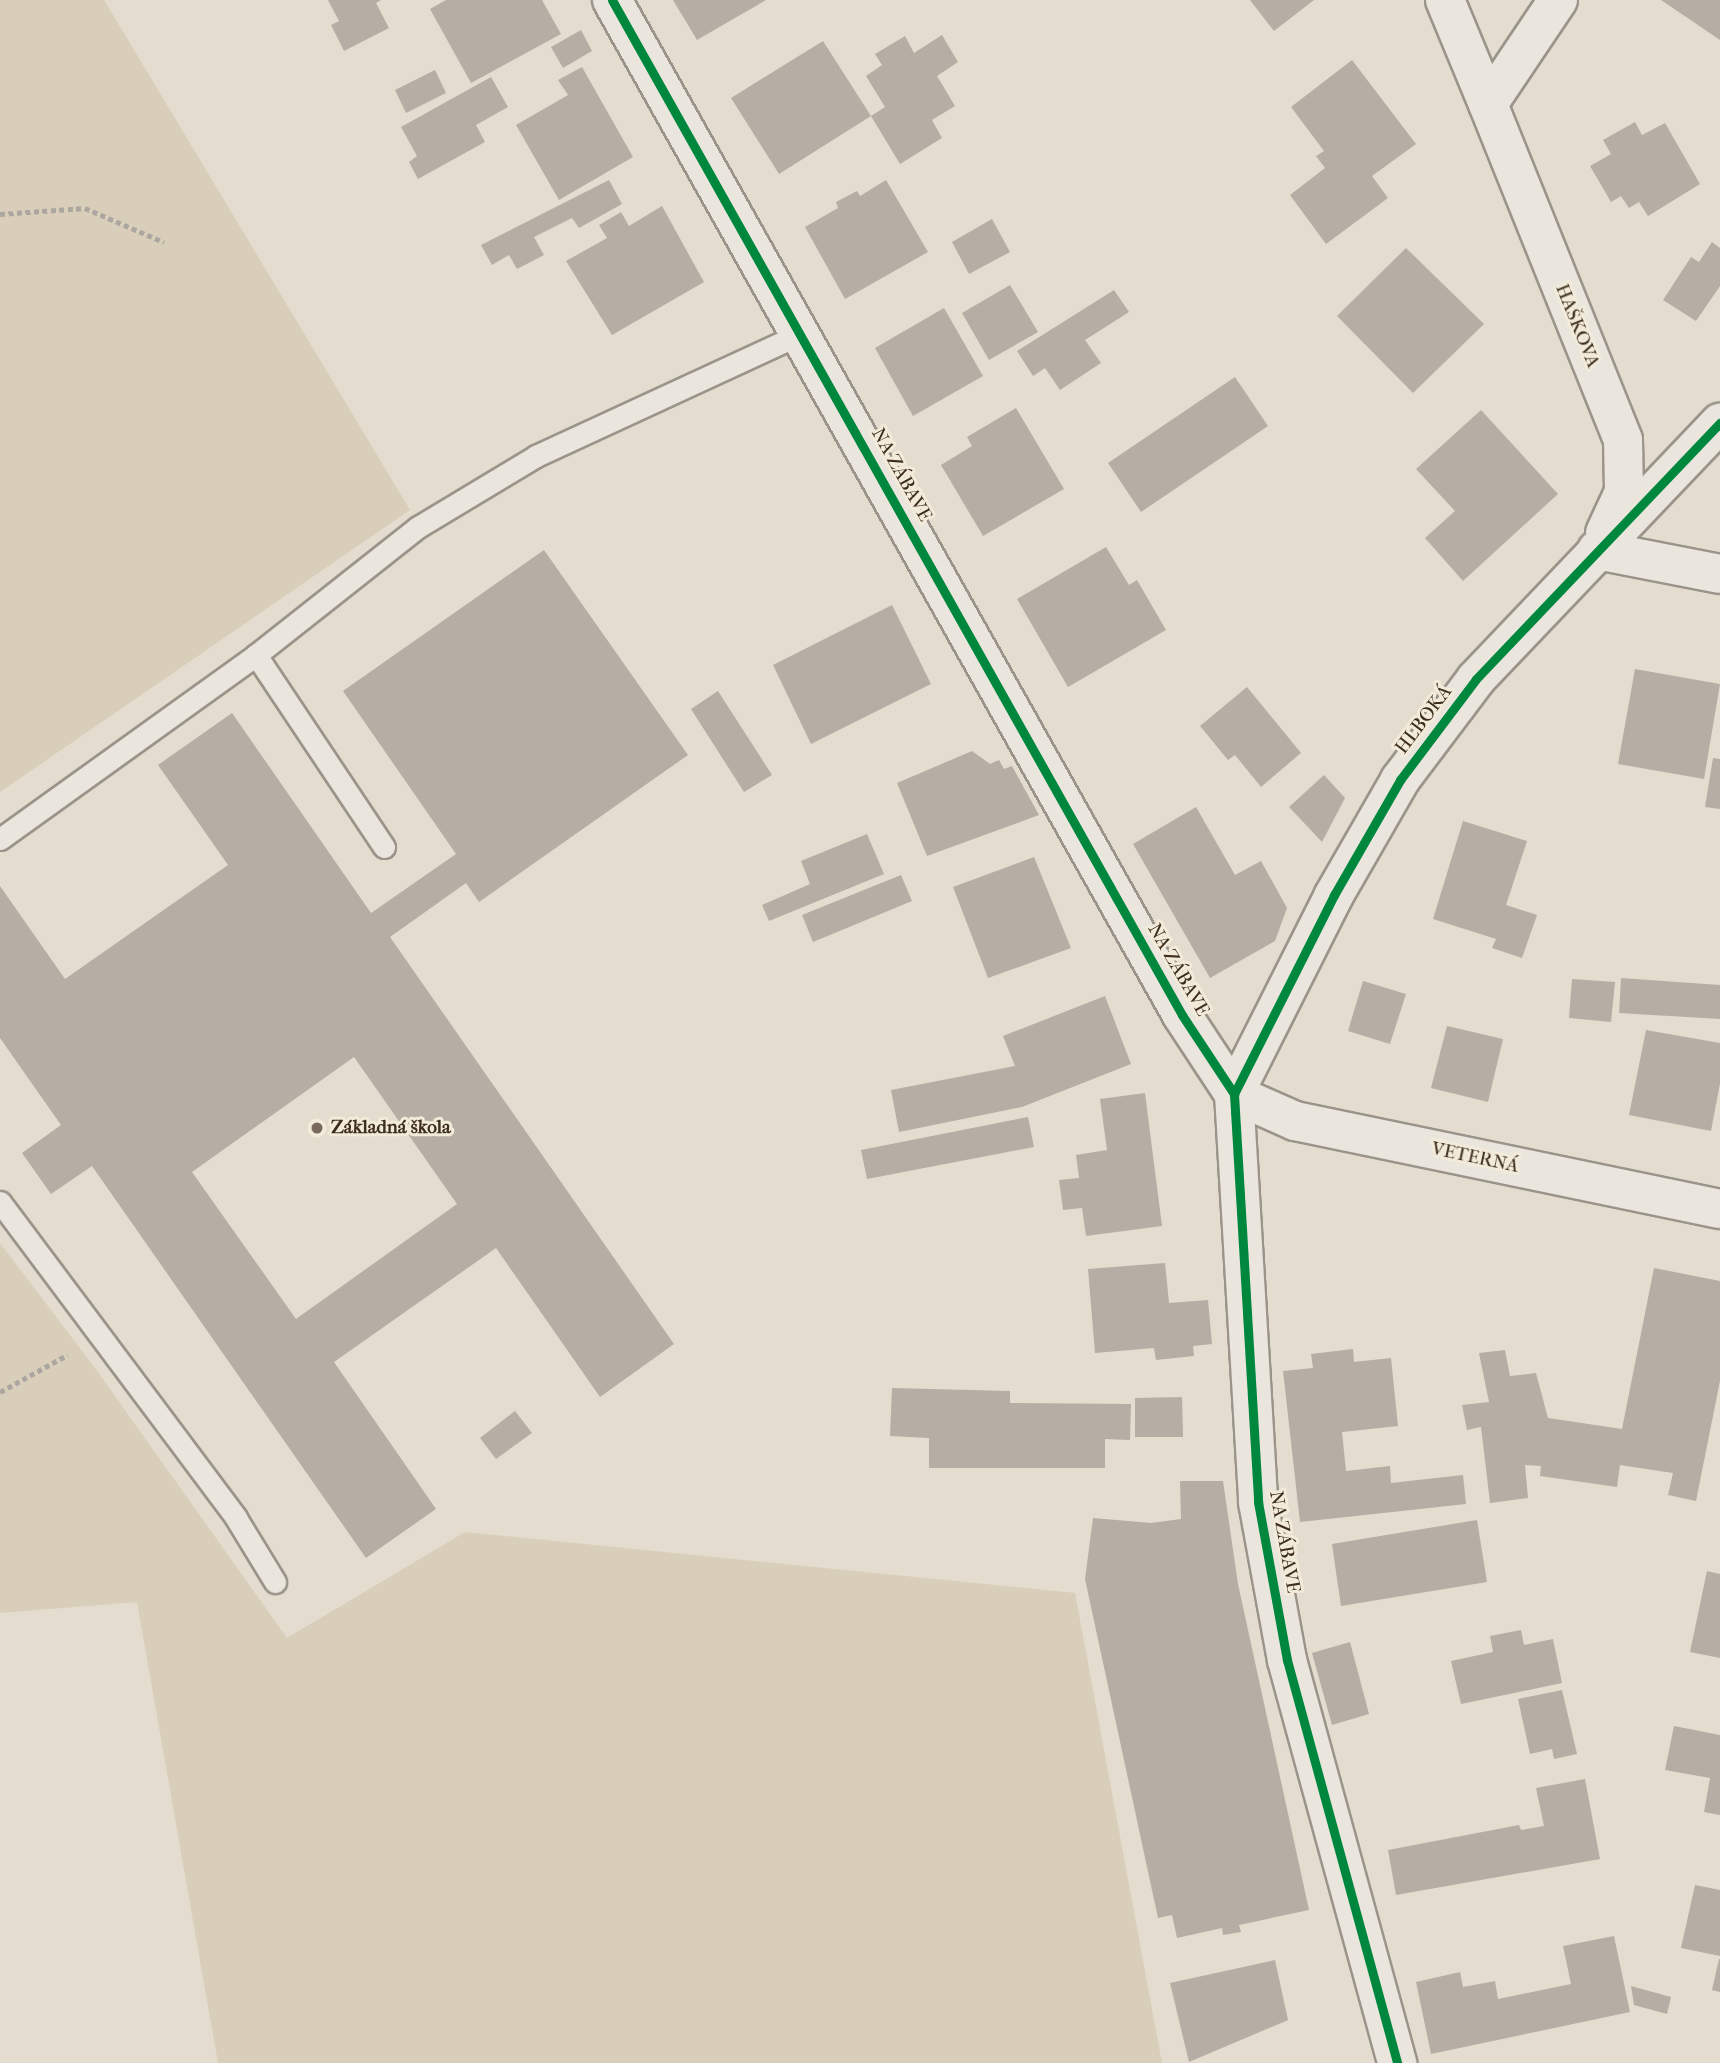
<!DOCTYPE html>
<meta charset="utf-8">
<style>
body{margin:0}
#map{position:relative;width:1720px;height:2063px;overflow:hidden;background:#e4dcce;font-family:"IM FELL French Canon",serif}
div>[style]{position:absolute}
.green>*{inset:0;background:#d8ceba}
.building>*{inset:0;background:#b4aea4}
.path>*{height:4.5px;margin-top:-2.25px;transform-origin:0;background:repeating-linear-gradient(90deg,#aba6a0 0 5px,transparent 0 8.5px)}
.roads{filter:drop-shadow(2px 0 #9a948a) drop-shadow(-2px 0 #9a948a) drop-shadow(0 2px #9a948a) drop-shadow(0 -2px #9a948a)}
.lane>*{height:21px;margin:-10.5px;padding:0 10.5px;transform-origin:10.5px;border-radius:10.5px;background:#eae6de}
.street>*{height:38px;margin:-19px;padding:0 19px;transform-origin:19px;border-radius:19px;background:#eae6de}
.cycleway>*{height:9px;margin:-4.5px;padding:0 4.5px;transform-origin:4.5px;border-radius:4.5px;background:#00873e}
.dots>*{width:19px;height:19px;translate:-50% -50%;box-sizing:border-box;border:4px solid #f3ebd9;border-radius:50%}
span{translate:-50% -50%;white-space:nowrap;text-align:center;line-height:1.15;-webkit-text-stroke:6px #f3ebd9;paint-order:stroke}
.street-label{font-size:19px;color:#3d2d1f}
.poi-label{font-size:19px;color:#3d2d1f;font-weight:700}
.left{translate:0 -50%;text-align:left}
</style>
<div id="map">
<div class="green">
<div style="clip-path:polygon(0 0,104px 0,410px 510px,0 792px)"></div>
<div style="clip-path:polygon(0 1243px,95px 1368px,287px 1638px,465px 1532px,1075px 1593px,1162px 2063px,218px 2063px,137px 1602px,0 1613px)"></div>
</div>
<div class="building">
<div style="clip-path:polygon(328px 0,381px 0,376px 3px,389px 28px,344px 51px,331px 25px,339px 21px)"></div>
<div style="clip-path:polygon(446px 0,542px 0,561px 34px,471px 83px,430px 9px)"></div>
<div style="clip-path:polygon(673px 0,766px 0,697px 40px)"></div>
<div style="clip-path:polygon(1250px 0,1314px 0,1274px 31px)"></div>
<div style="clip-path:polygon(1661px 0,1720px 0,1720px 40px)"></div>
<div style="clip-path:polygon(581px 30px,592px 51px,563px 68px,551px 47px)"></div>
<div style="clip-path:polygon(942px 35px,958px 62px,937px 76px,955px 106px,932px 120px,942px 138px,900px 164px,871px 116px,885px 107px,866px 76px,882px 65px,875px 54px,905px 36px,914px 53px)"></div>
<div style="clip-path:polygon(823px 41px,871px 116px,779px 174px,731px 98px)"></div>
<div style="clip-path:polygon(1352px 60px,1416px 144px,1372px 176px,1388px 198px,1326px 244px,1290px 195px,1325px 168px,1316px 156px,1324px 151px,1291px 107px)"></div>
<div style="clip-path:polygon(582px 67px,633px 157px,559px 200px,516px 125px,568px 95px,558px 80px)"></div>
<div style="clip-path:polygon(435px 70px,446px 93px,406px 113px,395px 90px)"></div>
<div style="clip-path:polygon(491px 77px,508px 107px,476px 125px,485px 142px,418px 179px,409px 162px,417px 156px,401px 127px)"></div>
<div style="clip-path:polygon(1635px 122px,1642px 135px,1665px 123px,1700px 184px,1648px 216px,1639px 202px,1629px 208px,1621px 196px,1611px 202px,1590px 166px,1611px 154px,1603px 140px)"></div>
<div style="clip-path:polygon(609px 180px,622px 204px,579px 228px,572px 218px,534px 237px,544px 255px,517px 269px,509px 255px,492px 265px,481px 245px)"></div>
<div style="clip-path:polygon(886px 180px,928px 252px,845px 299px,805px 227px,838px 208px,836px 202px,857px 191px,860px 196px)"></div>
<div style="clip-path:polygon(662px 206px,704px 282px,612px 335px,566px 261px,607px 238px,599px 225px,621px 212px,629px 226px)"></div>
<div style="clip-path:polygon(992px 219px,1010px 252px,969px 274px,952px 242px)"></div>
<div style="clip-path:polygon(1712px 242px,1720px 248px,1720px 286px,1696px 321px,1663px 300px,1691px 257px,1699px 262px)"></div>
<div style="clip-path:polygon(1406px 248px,1484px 324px,1413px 393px,1337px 316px)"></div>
<div style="clip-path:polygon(1010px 285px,1038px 332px,989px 360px,962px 313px)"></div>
<div style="clip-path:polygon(1114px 290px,1129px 312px,1085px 340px,1101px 363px,1060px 390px,1045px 368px,1033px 376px,1017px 351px)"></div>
<div style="clip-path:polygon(944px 308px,983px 376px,913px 416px,875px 348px)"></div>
<div style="clip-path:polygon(1235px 377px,1268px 426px,1141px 512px,1108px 463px)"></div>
<div style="clip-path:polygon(1016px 408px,1064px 489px,983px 536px,941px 465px,972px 446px,967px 437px)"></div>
<div style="clip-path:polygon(1481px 410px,1558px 494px,1463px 581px,1425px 538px,1455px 511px,1416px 469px)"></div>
<div style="clip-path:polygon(1106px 547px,1129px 585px,1137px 580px,1166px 630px,1068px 687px,1017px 599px)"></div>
<div style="clip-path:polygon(evenodd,544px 550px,688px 755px,479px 902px,466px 883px,390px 937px,674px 1344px,600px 1397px,496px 1248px,334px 1362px,436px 1509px,366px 1558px,92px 1166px,51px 1194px,22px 1153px,61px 1125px,0 1038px,0 886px,65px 979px,228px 865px,158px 765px,232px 713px,371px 913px,456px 854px,343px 691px,544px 550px,354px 1057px,457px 1204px,296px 1319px,192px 1172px,354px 1057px)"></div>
<div style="clip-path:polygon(892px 605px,931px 684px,811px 744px,773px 665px)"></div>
<div style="clip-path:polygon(1635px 669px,1720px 684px,1704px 779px,1618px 764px)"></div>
<div style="clip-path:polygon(1247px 687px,1301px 753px,1261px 787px,1235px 755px,1228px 760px,1200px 726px)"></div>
<div style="clip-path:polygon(718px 691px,772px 775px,744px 792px,691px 709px)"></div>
<div style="clip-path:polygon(972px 751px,990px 764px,999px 760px,1004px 769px,1012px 766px,1039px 815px,927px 856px,897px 783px)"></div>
<div style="clip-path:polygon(1713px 758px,1720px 759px,1720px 809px,1705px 807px)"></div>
<div style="clip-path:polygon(1324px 775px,1345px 798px,1322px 842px,1289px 807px)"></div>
<div style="clip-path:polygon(1196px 807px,1235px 875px,1261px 861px,1287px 908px,1275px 941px,1210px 978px,1133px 844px)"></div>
<div style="clip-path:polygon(1463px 821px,1527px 841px,1506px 905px,1537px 915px,1522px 958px,1492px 948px,1496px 939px,1433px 919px)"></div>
<div style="clip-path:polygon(867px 834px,884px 874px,769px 921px,762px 905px,810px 884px,801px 861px)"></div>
<div style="clip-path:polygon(1034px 857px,1071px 948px,988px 978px,953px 887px)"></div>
<div style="clip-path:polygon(901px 875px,912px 901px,813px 942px,802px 915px)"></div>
<div style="clip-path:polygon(1621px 978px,1720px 985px,1720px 1019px,1619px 1013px)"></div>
<div style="clip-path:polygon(1572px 979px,1615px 982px,1611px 1022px,1569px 1018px)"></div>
<div style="clip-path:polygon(1363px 981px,1406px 994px,1390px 1044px,1348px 1031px)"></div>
<div style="clip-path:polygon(1105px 996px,1131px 1064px,1022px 1107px,899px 1132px,891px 1090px,1015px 1066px,1003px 1036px)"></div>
<div style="clip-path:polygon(1447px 1026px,1503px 1039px,1488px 1102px,1431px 1088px)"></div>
<div style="clip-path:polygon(1646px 1030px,1720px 1043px,1720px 1083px,1711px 1131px,1629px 1115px)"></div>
<div style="clip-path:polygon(1145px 1093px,1162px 1226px,1086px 1236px,1082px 1208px,1063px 1210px,1059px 1180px,1079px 1178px,1076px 1155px,1107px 1150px,1100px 1099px)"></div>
<div style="clip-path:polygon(1028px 1117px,1034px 1147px,867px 1179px,861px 1150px)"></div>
<div style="clip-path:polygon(1165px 1263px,1169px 1303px,1208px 1300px,1212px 1344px,1193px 1346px,1194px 1356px,1156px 1360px,1154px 1348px,1095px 1353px,1088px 1269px)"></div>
<div style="clip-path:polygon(1654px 1268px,1720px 1281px,1720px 1381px,1696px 1501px,1668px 1495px,1673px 1473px,1620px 1465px,1617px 1487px,1540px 1476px,1541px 1466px,1525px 1465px,1528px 1498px,1490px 1503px,1481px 1427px,1467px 1430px,1462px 1405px,1489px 1402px,1479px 1353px,1505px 1350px,1510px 1376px,1536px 1373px,1548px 1418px,1622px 1429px)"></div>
<div style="clip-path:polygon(1353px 1349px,1354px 1362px,1391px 1358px,1398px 1426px,1342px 1432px,1346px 1471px,1390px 1466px,1391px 1483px,1463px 1475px,1466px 1504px,1300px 1522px,1283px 1371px,1313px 1368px,1311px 1354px)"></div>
<div style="clip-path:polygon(892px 1388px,1010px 1391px,1010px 1403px,1131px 1404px,1130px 1440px,1105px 1439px,1105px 1468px,929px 1468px,929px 1438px,890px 1436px)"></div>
<div style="clip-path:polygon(1182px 1397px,1183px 1437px,1135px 1437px,1135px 1398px)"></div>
<div style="clip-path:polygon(515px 1411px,532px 1433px,496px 1459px,480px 1438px)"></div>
<div style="clip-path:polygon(1180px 1481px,1223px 1481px,1238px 1584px,1309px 1910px,1239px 1925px,1241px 1932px,1223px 1935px,1222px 1928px,1177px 1938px,1172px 1915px,1158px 1918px,1085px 1579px,1093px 1518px,1151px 1523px,1181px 1519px)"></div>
<div style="clip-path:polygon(1477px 1520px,1487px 1582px,1341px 1606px,1332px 1544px)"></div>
<div style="clip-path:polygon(1707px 1571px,1720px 1574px,1720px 1658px,1690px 1652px)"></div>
<div style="clip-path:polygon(1521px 1630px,1524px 1645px,1553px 1639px,1562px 1683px,1461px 1704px,1451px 1661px,1493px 1652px,1490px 1636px)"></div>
<div style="clip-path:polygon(1350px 1642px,1369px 1714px,1332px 1725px,1312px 1653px)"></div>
<div style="clip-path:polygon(1562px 1690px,1577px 1754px,1554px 1759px,1552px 1749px,1530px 1754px,1518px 1699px)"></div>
<div style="clip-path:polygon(1674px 1726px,1720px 1735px,1720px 1815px,1704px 1812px,1710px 1778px,1665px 1770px)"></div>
<div style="clip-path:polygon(1585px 1779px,1600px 1859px,1396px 1895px,1388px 1850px,1519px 1825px,1521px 1830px,1544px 1826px,1536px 1788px)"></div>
<div style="clip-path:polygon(1695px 1885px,1720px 1890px,1720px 1956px,1681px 1948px)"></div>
<div style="clip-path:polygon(1614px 1936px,1630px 2012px,1431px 2054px,1416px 1982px,1460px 1972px,1463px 1987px,1495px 1981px,1498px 1999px,1571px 1984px,1563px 1946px)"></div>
<div style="clip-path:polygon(1719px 1959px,1720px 1959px,1720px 1992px,1712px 1990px)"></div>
<div style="clip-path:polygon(1275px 1960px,1288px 2020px,1189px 2062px,1170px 1983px)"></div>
<div style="clip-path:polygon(1631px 1986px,1671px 1997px,1667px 2014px,1634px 2005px)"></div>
</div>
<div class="path">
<div style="left:0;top:214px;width:85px;rotate:-4deg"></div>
<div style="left:85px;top:208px;width:86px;rotate:23.3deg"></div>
<div style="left:0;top:1392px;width:77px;rotate:-28.9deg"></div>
</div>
<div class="roads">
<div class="lane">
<div style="left:0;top:839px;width:315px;rotate:-35.7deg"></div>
<div style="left:384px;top:847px;width:231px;rotate:-123.7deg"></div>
<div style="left:256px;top:655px;width:206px;rotate:-38.3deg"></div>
<div style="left:418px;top:527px;width:138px;rotate:-31deg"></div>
<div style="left:536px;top:456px;width:293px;rotate:-24.8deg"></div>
<div style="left:0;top:1202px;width:394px;rotate:53.2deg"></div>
<div style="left:236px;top:1518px;width:75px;rotate:58.6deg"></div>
</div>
<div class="street">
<div style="left:612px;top:0;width:1164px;rotate:60.68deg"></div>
<div style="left:1182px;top:1015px;width:95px;rotate:56.6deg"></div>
<div style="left:1234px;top:1094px;width:409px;rotate:86.6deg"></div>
<div style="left:1258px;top:1502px;width:161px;rotate:79.6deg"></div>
<div style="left:1287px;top:1660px;width:418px;rotate:74.7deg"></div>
<div style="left:1445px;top:0;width:113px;rotate:67.5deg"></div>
<div style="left:1558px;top:0;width:125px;rotate:123.9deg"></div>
<div style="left:1488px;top:104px;width:362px;rotate:68.1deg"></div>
<div style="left:1623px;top:440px;width:52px;rotate:88.9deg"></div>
<div style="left:1624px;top:492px;width:45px;rotate:114.9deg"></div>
<div style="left:1597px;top:550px;width:125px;rotate:11deg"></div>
<div style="left:1234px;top:1094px;width:223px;rotate:-63.3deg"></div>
<div style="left:1334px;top:895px;width:133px;rotate:-60.1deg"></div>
<div style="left:1400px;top:780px;width:126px;rotate:-53deg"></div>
<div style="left:1476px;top:679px;width:354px;rotate:-46.4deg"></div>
<div style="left:1234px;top:1094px;width:67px;rotate:23.9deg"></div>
<div style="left:1295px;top:1121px;width:434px;rotate:11.7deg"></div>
</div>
</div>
<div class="cycleway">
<div style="left:612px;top:0;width:1164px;rotate:60.68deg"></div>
<div style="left:1182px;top:1015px;width:95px;rotate:56.6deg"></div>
<div style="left:1234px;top:1094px;width:409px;rotate:86.6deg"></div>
<div style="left:1258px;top:1502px;width:161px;rotate:79.6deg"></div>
<div style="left:1287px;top:1660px;width:418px;rotate:74.7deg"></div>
<div style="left:1234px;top:1094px;width:223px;rotate:-63.3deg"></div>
<div style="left:1334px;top:895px;width:133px;rotate:-60.1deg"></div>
<div style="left:1400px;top:780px;width:126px;rotate:-53deg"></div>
<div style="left:1476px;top:679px;width:354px;rotate:-46.4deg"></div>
</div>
<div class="dots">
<div style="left:317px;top:1128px;background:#776a5c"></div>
</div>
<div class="street-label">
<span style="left:1577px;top:326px;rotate:68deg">HAŠKOVA</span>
<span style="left:901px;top:475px;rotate:61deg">NA ZÁBAVE</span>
<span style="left:1424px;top:720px;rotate:-53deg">HLBOKÁ</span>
<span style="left:1178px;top:970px;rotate:60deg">NA ZÁBAVE</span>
<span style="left:1475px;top:1158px;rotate:12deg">VETERNÁ</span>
<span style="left:1284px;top:1542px;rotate:80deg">NA ZÁBAVE</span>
</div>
<div class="poi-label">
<span class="left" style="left:331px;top:1128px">Základná škola</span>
</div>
</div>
